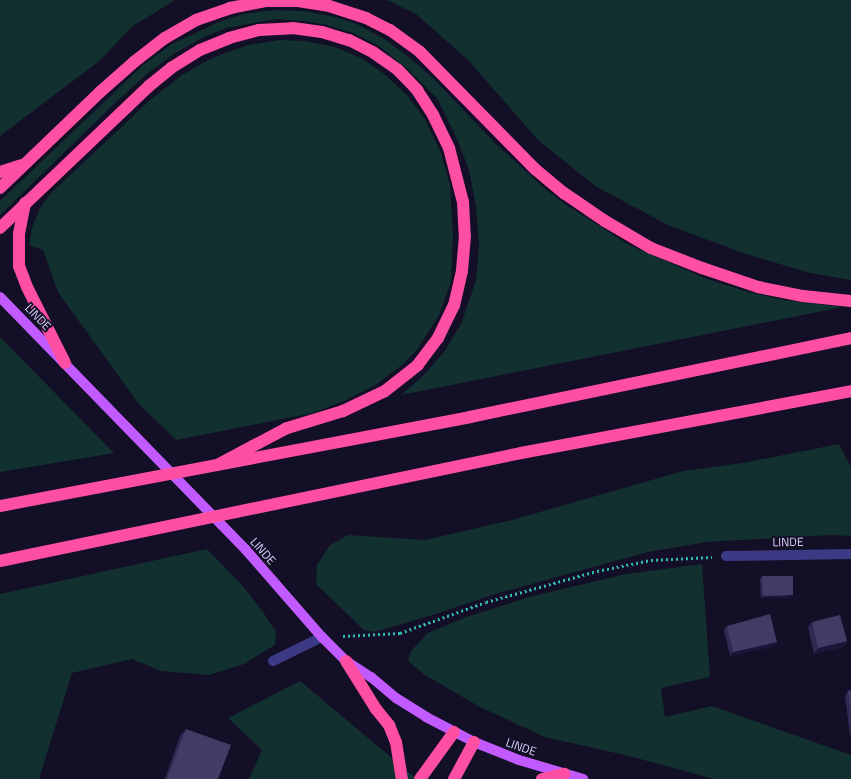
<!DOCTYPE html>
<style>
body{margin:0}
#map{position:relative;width:851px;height:779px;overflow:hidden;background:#130f26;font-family:"Titillium Web",sans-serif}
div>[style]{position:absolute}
.green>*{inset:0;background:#12302f}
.path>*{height:2.5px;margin-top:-1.25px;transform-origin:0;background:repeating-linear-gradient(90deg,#2fb8b0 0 2px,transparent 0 5px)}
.minor>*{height:10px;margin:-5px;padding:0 5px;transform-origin:5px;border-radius:5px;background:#3d3a85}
.major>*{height:10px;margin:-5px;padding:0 5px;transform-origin:5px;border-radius:5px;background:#c25bff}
.highway>*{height:12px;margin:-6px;padding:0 6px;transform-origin:6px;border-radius:6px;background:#ff4fa3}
.wall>*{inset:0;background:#312854}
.shaded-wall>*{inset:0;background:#1d163a}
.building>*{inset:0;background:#433a66}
span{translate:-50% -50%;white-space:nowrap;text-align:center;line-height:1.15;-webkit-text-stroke:3.5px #130f26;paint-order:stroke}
.street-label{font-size:12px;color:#d9d4ff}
</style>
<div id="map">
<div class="green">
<div style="clip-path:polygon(0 0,175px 0,133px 26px,98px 62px,0 136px)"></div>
<div style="clip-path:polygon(387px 0,851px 0,851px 280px,810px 273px,746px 254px,670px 226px,595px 186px,537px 139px,468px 60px,416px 14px)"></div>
<div style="clip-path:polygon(274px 10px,303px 11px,331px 16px,357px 24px,386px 40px,410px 58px,434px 79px,493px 141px,543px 187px,565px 204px,629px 245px,707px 279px,745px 291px,784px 300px,843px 307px,401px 395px,423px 376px,444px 352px,461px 324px,476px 280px,479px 246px,476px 207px,469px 170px,458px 141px,437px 98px,405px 67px,379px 46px,353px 33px,327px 25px,304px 21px,277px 19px,226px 28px,202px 38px,174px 54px,148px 73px,114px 104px,0 215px,0 201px,143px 65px,172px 44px,221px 21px,244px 14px)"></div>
<div style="clip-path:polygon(280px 40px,305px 41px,335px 47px,361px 58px,383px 73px,408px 96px,425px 119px,441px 153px,450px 185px,453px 235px,451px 282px,439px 315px,417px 350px,402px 365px,377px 384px,346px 400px,313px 413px,176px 440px,138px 403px,58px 292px,43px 250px,29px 245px,32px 228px,40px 208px,50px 194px,150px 100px,182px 75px,212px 58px,248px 45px)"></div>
<div style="clip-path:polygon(0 337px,114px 453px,0 472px)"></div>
<div style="clip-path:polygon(839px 444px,851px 467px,851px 536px,831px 535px,707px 542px,648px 552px,495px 594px,436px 614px,374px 632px,364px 630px,316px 584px,317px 565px,330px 545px,348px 535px,425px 540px,512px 520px,683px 471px,743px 463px)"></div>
<div style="clip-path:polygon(207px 549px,242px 585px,263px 612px,276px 632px,275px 645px,244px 664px,209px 675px,161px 671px,132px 659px,72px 673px,39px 779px,0 779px,0 594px)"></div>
<div style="clip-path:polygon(702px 564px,710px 677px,661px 688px,665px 717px,712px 706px,851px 755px,851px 779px,714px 779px,629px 756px,545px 737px,478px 706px,425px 675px,408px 661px,411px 651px,428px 633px,466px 617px,533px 596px,626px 574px)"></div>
<div style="clip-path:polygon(300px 681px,417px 779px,249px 779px,262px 750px,228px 718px)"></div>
</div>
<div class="path">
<div style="left:343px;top:636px;width:57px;rotate:-3deg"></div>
<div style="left:400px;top:633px;width:91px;rotate:-19.8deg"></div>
<div style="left:486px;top:602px;width:115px;rotate:-15.6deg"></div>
<div style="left:597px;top:571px;width:55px;rotate:-11.5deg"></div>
<div style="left:651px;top:560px;width:61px;rotate:-2.8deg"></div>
</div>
<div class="minor">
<div style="left:726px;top:556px;width:125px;rotate:-0.9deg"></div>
<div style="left:273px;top:661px;width:55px;rotate:-26.1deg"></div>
</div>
<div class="major">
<div style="left:0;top:297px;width:353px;rotate:45.8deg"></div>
<div style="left:246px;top:550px;width:116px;rotate:48.9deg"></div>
<div style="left:322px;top:637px;width:34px;rotate:45deg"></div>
<div style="left:346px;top:661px;width:30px;rotate:33deg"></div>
<div style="left:371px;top:677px;width:33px;rotate:40deg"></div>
<div style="left:396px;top:698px;width:36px;rotate:32deg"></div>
<div style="left:426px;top:717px;width:54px;rotate:27.5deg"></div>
<div style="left:474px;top:742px;width:48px;rotate:21.8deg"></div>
<div style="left:519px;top:760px;width:67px;rotate:16.5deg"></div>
</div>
<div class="highway">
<div style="left:0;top:172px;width:22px;rotate:-18deg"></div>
<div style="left:0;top:188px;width:139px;rotate:-43.8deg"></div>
<div style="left:100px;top:92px;width:45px;rotate:-41.4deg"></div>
<div style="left:134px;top:62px;width:39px;rotate:-38deg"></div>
<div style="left:165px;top:38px;width:36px;rotate:-30deg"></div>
<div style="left:196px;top:20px;width:36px;rotate:-19deg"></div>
<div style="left:230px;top:8px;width:36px;rotate:-11deg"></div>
<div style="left:265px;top:1px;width:33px"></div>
<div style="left:298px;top:1px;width:31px;rotate:9deg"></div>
<div style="left:329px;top:6px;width:39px;rotate:18deg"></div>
<div style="left:366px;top:18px;width:27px;rotate:27deg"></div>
<div style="left:390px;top:30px;width:37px;rotate:36deg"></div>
<div style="left:420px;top:52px;width:164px;rotate:45.5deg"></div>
<div style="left:535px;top:169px;width:38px;rotate:40deg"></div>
<div style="left:564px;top:193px;width:50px;rotate:34.3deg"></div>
<div style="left:605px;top:221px;width:53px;rotate:30.4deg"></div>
<div style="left:651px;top:248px;width:55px;rotate:21.4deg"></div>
<div style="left:702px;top:268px;width:59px;rotate:18.7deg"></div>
<div style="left:758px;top:287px;width:46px;rotate:11.3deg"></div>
<div style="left:803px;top:296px;width:48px;rotate:5.9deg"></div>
<div style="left:25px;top:203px;width:32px;rotate:101deg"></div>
<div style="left:19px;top:234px;width:32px;rotate:90deg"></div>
<div style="left:19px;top:266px;width:22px;rotate:69deg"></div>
<div style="left:27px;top:287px;width:85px;rotate:63.4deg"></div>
<div style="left:0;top:228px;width:206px;rotate:-43.6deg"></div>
<div style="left:149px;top:86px;width:28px;rotate:-39deg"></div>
<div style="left:171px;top:68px;width:34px;rotate:-32deg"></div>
<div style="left:200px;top:50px;width:31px;rotate:-22deg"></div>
<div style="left:229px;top:38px;width:31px;rotate:-15deg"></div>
<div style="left:259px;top:30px;width:34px;rotate:-3deg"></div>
<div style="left:293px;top:28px;width:29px;rotate:8deg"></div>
<div style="left:322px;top:32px;width:28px;rotate:17deg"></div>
<div style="left:349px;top:40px;width:28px;rotate:27deg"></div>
<div style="left:374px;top:53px;width:29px;rotate:35deg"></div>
<div style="left:398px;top:70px;width:28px;rotate:46deg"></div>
<div style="left:417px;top:90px;width:30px;rotate:57deg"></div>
<div style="left:433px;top:115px;width:37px;rotate:64deg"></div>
<div style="left:449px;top:148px;width:56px;rotate:75.5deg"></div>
<div style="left:463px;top:202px;width:34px;rotate:87deg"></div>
<div style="left:465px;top:236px;width:35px;rotate:95deg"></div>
<div style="left:462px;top:271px;width:35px;rotate:103deg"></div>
<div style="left:454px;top:305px;width:37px;rotate:116deg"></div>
<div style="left:438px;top:338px;width:34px;rotate:127deg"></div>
<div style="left:418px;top:365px;width:42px;rotate:141.8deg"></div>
<div style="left:385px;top:391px;width:47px;rotate:154.5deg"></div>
<div style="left:343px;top:411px;width:59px;rotate:163.1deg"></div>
<div style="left:287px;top:428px;width:79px;rotate:152.1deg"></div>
<div style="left:0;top:506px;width:478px;rotate:-10.7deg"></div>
<div style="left:470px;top:417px;width:389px;rotate:-11.7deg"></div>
<div style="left:0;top:561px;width:532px;rotate:-11.71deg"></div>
<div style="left:521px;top:453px;width:336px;rotate:-10.6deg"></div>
<div style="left:346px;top:661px;width:57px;rotate:58deg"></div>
<div style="left:376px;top:709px;width:21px;rotate:51deg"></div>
<div style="left:389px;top:725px;width:18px;rotate:68deg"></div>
<div style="left:396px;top:742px;width:37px;rotate:81deg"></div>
<div style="left:420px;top:779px;width:58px;rotate:-54.1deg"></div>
<div style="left:454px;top:779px;width:42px;rotate:-61.6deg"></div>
<div style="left:542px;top:779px;width:23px;rotate:-13deg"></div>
</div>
<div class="wall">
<div style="clip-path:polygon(762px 576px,791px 598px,761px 598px,760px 579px)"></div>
<div style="clip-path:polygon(812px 622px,847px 641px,843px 647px,814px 654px,808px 627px)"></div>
<div style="clip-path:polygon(727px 626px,774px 646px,730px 656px,724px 630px)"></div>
<div style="clip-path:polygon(851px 690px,851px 736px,850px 736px,845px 696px,848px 691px)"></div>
<div style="clip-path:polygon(186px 729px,218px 779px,165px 779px,180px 736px)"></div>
</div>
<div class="shaded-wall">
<div style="clip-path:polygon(793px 595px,791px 598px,761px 598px,763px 596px)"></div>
<div style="clip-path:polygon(847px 641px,843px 647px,814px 654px,818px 648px)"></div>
<div style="clip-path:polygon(777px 642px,774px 646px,730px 656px,733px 652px)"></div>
</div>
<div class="building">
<div style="clip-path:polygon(762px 576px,793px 576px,793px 595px,763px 596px)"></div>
<div style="clip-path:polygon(770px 614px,777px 642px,733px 652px,727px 626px)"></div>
<div style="clip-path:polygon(840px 615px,847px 641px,818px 648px,812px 622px)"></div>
<div style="clip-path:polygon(851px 690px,851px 713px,848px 691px)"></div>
<div style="clip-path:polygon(186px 729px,231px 745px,218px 779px,167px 779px)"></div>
</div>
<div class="street-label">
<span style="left:38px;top:317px;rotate:46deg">LINDE</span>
<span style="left:788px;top:542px;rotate:-1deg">LINDE</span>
<span style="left:263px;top:551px;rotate:48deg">LINDE</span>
<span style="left:521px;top:747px;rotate:19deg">LINDE</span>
</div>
</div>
